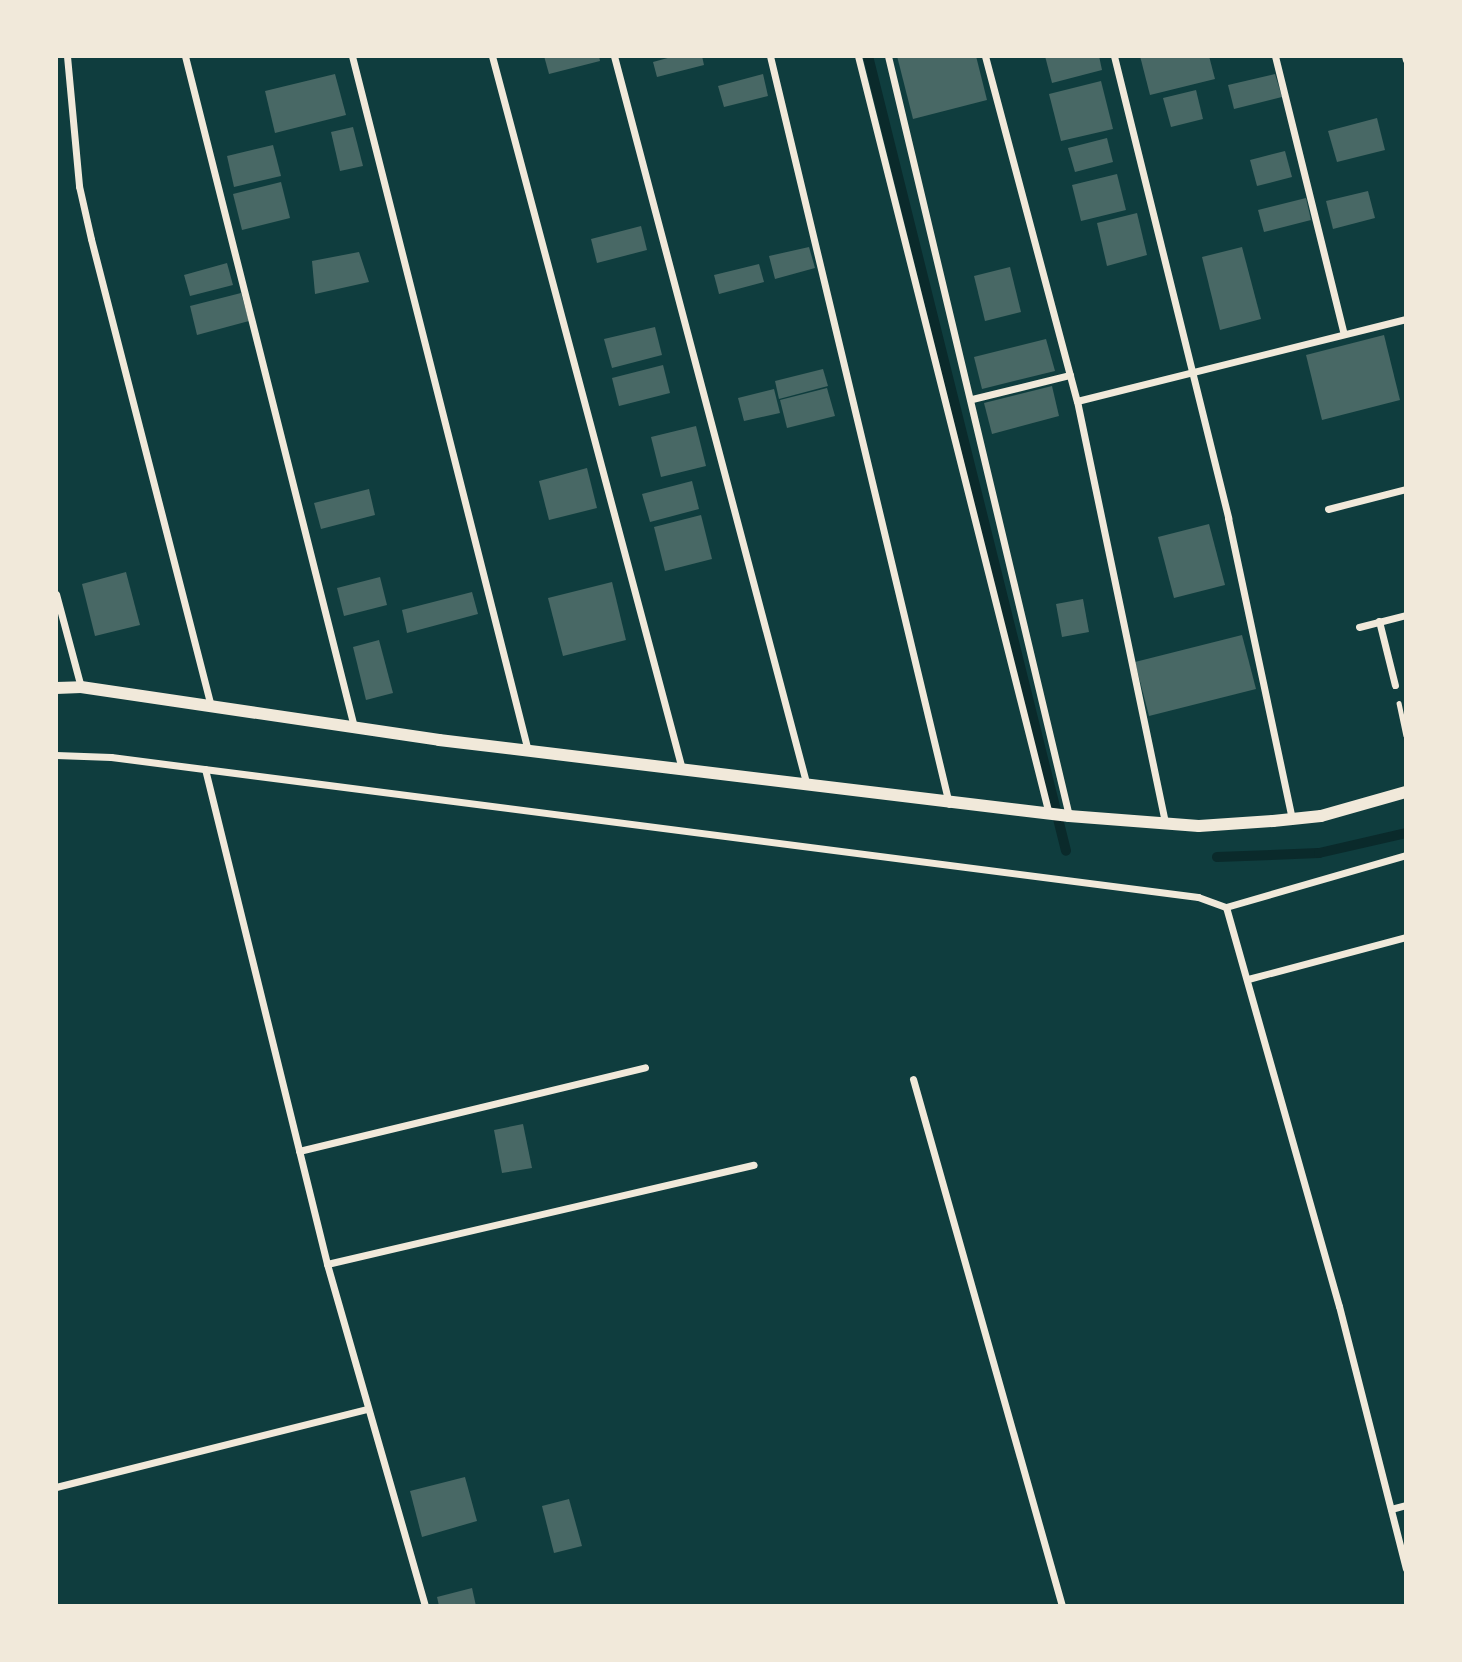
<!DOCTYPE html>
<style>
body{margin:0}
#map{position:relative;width:1462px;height:1662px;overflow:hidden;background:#0f3d3e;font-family:Raleway,sans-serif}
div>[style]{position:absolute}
.stream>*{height:10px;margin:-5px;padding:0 5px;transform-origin:5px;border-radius:5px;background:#0a2a2b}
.building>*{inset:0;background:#486865}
.path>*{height:4.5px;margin:-2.25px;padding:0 2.25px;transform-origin:2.25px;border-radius:2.25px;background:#f1e9da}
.minor>*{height:7px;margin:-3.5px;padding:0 3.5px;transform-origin:3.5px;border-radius:3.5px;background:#f1e9da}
.tertiary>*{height:12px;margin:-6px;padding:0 6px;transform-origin:6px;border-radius:6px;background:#f1e9da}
span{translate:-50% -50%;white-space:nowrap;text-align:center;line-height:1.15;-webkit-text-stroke:7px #f1e9da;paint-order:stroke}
.frame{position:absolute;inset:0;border:58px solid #f1e9da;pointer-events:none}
</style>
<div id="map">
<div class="stream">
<div style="left:868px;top:56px;width:819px;rotate:76.01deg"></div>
<div style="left:1217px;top:857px;width:102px;rotate:-2.2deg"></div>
<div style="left:1319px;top:853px;width:89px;rotate:-12.9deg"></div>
</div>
<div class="building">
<div style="clip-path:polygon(544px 56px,599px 56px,600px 61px,549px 74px)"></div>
<div style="clip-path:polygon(675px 56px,702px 56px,704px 65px,657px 77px,653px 62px)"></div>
<div style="clip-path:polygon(897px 56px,976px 56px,987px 100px,913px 119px)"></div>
<div style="clip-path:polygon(1045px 56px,1099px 56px,1102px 70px,1052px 83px)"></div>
<div style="clip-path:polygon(1140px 56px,1209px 56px,1215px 79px,1150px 95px)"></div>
<div style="clip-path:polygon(335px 74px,346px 115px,275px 133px,265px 91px)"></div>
<div style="clip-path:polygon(763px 74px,768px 96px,724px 107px,718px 86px)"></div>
<div style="clip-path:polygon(1275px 74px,1282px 97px,1234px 109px,1228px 85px)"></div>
<div style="clip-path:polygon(1101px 81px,1113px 129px,1061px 141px,1049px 94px)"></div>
<div style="clip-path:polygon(1196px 90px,1203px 119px,1171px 127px,1163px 98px)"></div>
<div style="clip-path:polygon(1377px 118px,1385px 150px,1337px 162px,1328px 131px)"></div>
<div style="clip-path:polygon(353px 127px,363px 166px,340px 171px,331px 132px)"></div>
<div style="clip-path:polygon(1107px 138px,1113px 162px,1075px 172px,1068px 148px)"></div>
<div style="clip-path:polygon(273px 145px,281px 176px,234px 187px,227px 156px)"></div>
<div style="clip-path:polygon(1285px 151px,1292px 177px,1257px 186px,1250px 160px)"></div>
<div style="clip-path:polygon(1117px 174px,1126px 210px,1081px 221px,1072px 185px)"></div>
<div style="clip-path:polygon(281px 182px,290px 218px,242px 230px,233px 194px)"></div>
<div style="clip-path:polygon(1368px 191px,1375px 218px,1333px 229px,1326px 201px)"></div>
<div style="clip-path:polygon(1306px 198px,1311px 220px,1264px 232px,1258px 210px)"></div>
<div style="clip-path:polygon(1137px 213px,1147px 255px,1107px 266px,1097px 223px)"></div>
<div style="clip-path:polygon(641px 226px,647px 250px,597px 263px,591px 239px)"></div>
<div style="clip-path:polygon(809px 247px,815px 268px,775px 279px,769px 256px)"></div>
<div style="clip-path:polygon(1242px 247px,1261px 319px,1220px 330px,1202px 257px)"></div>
<div style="clip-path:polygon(359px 252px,369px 282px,315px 294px,312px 261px)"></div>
<div style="clip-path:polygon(227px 263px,233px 285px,190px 296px,184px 275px)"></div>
<div style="clip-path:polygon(759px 264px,764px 282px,719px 294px,714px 275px)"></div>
<div style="clip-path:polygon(1010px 267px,1021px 312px,985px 321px,974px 276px)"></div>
<div style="clip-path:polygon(241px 293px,249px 321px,197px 335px,190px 306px)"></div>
<div style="clip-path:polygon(655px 327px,662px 355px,612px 368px,604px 339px)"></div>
<div style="clip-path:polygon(1384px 335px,1400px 400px,1322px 420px,1306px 355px)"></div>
<div style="clip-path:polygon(1046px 339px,1055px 371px,982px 389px,974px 357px)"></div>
<div style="clip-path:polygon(663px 365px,670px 393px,619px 406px,612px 378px)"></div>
<div style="clip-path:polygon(823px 369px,828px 386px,779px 399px,775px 381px)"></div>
<div style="clip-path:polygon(1052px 386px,1059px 416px,992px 434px,984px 403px)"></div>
<div style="clip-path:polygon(827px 388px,835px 416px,787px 428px,780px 400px)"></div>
<div style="clip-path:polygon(774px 389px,780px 413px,744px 421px,738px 398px)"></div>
<div style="clip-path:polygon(696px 426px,706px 466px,661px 477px,651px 437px)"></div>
<div style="clip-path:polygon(587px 468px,597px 508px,549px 520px,539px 481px)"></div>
<div style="clip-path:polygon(692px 481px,699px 509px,650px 522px,642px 494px)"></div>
<div style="clip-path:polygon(369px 489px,375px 515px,321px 529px,314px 503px)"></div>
<div style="clip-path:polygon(701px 515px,712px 559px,665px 571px,654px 527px)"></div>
<div style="clip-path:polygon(1209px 524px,1225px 585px,1174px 598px,1158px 537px)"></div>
<div style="clip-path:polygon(126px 572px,140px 625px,95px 636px,82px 584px)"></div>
<div style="clip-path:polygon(380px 577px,387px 605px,344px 616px,337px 588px)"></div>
<div style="clip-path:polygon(612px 582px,626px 640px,563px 656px,548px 598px)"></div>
<div style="clip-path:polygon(472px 592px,478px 614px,407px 633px,402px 610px)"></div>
<div style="clip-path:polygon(1083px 599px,1089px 632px,1062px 637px,1056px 604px)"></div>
<div style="clip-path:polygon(1242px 635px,1256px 689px,1149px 716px,1135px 662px)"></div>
<div style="clip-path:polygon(379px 640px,393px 693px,366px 700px,353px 647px)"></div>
<div style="clip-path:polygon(523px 1124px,532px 1168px,502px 1173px,494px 1130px)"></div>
<div style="clip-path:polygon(465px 1477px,477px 1521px,422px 1537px,410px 1491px)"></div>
<div style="clip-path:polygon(569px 1499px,582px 1546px,554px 1553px,542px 1506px)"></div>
<div style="clip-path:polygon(472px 1588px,476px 1606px,439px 1606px,437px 1597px)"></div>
</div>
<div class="path">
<div style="left:1399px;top:703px;width:33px;rotate:78deg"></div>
</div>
<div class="minor">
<div style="left:67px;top:56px;width:131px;rotate:84.7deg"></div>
<div style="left:79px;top:186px;width:54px;rotate:77.2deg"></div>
<div style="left:91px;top:239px;width:482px;rotate:75.6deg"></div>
<div style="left:185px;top:56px;width:692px;rotate:75.86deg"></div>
<div style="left:352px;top:56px;width:717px;rotate:75.79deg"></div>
<div style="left:492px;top:56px;width:738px;rotate:75.08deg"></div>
<div style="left:614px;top:56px;width:755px;rotate:75.19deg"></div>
<div style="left:770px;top:56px;width:769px;rotate:76.54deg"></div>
<div style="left:858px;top:56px;width:782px;rotate:75.86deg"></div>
<div style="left:888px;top:56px;width:781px;rotate:76.6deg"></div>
<div style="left:985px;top:56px;width:357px;rotate:75.1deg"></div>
<div style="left:1077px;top:401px;width:431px;rotate:78.2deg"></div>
<div style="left:1114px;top:56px;width:476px;rotate:76.1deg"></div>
<div style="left:1228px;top:518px;width:309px;rotate:78deg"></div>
<div style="left:1275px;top:56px;width:286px;rotate:76.1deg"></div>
<div style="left:1405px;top:56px;width:4px;rotate:76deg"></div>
<div style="left:972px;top:399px;width:101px;rotate:-13.8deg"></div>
<div style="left:1077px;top:401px;width:339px;rotate:-14deg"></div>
<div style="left:1328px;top:509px;width:81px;rotate:-14.4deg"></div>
<div style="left:56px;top:594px;width:96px;rotate:75deg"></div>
<div style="left:1379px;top:621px;width:66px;rotate:76deg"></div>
<div style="left:1359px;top:627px;width:49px;rotate:-14.3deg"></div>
<div style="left:56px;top:755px;width:55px;rotate:2.1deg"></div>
<div style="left:111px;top:757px;width:1096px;rotate:7.34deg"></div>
<div style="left:1198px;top:897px;width:30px;rotate:20deg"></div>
<div style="left:1226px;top:907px;width:415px;rotate:74.2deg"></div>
<div style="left:1339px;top:1306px;width:271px;rotate:75.7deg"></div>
<div style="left:205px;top:769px;width:510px;rotate:76.15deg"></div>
<div style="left:327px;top:1264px;width:356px;rotate:74deg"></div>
<div style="left:1226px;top:907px;width:187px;rotate:-16.1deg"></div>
<div style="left:1248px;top:979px;width:163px;rotate:-14.9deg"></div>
<div style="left:913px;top:1079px;width:548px;rotate:74.21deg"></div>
<div style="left:299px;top:1151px;width:356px;rotate:-13.6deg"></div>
<div style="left:327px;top:1264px;width:438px;rotate:-13.1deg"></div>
<div style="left:56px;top:1487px;width:320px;rotate:-14.1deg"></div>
<div style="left:1391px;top:1509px;width:16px;rotate:-15deg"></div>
</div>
<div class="tertiary">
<div style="left:56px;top:688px;width:25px;rotate:-2deg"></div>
<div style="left:81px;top:687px;width:362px;rotate:8.4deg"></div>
<div style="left:439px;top:740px;width:635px;rotate:6.88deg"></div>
<div style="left:1069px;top:816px;width:130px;rotate:4.4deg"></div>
<div style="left:1199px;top:826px;width:74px;rotate:-3.9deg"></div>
<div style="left:1273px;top:821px;width:48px;rotate:-5.9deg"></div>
<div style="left:1321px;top:816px;width:88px;rotate:-15.8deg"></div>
</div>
<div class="frame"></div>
</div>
